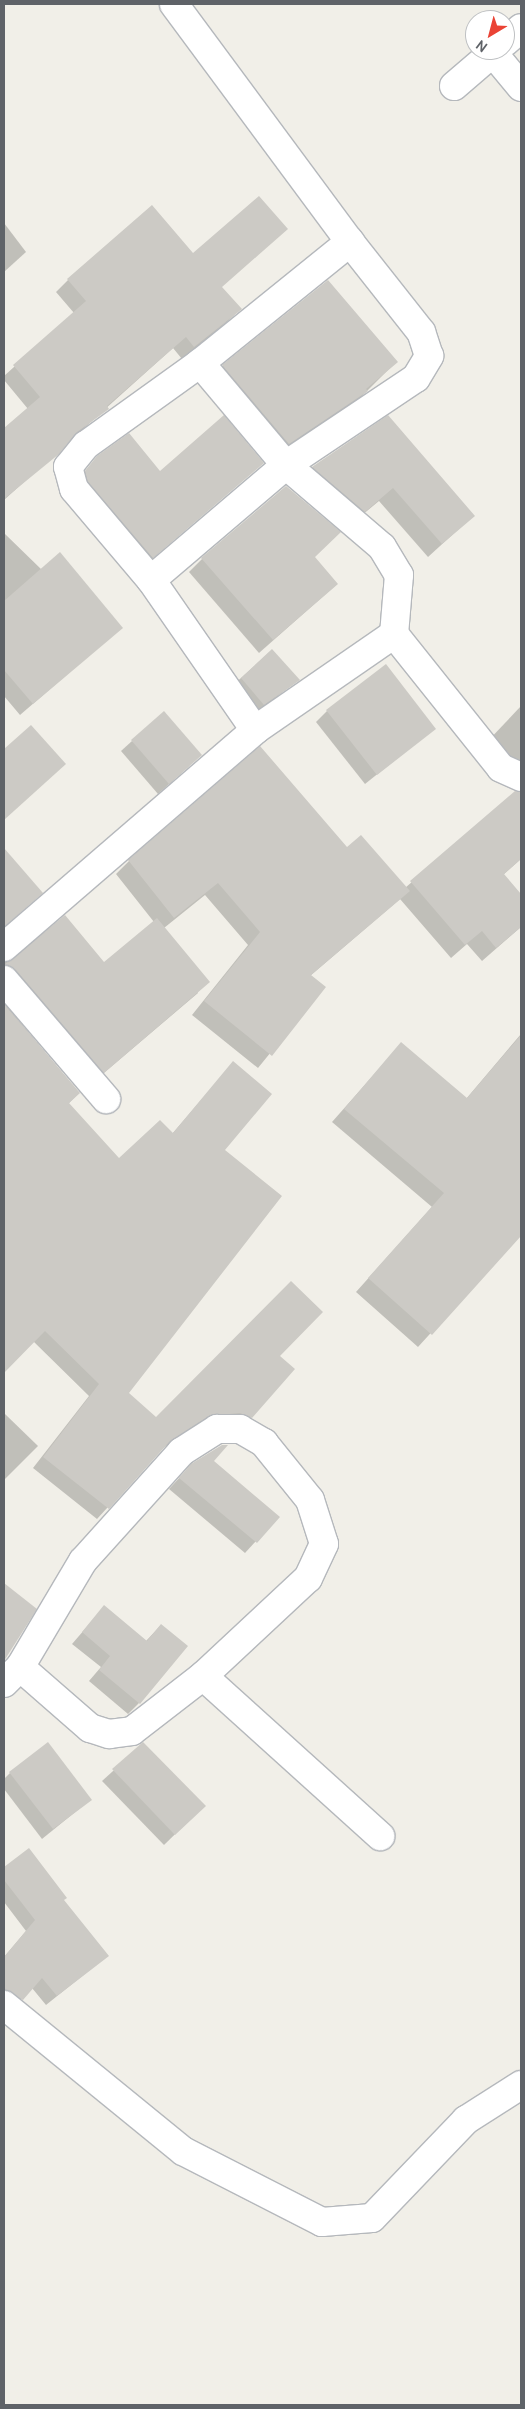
<!DOCTYPE html>
<style>
body{margin:0}
#map{position:relative;width:525px;height:2409px;overflow:hidden;background:#f1efe8;font-family:Cabin,sans-serif}
div>[style]{position:absolute}
.shadow>*{inset:0;background:#0003}
.building>*{inset:0;background:#cccac5}
.roads{filter:drop-shadow(1px 0 #b5b8bc) drop-shadow(-1px 0 #b5b8bc) drop-shadow(0 1px #b5b8bc) drop-shadow(0 -1px #b5b8bc)}
.minor>*{height:28px;margin:-14px;padding:0 14px;transform-origin:14px;border-radius:14px;background:#fff}
span{translate:-50% -50%;white-space:nowrap;text-align:center;line-height:1.15;-webkit-text-stroke:5px #fff;paint-order:stroke}
.frame{position:absolute;inset:0;border:5px solid #5f6368;pointer-events:none}
.north{position:absolute;left:465px;top:10px;width:50px;height:50px;box-sizing:border-box;background:#fff;border:1px solid #bfc1c3;border-radius:50%;rotate:217deg;font-size:14px;font-weight:700;line-height:20px;text-align:center;color:#5f6368}
.north::after{content:'';display:block;margin:auto;width:18px;height:22px;background:#ea4335;clip-path:polygon(50% 0,100% 100%,50% 72%,0 100%)}
</style>
<div id="map">
<div class="shadow">
<div style="clip-path:polygon(4px 223px,26px 252px,4px 272px)"></div>
<div style="clip-path:polygon(286px 229px,221px 287px,240px 309px,228px 321px,182px 359px,173px 348px,4px 500px,4px 430px,28px 409px,4px 380px,4px 376px,74px 313px,56px 292px,68px 280px,193px 255px)"></div>
<div style="clip-path:polygon(396px 362px,356px 402px,278px 454px,212px 377px,223px 366px)"></div>
<div style="clip-path:polygon(388px 417px,473px 516px,428px 557px,379px 501px,350px 525px,299px 481px,313px 467px)"></div>
<div style="clip-path:polygon(98px 457px,160px 472px,262px 463px,139px 570px,73px 485px)"></div>
<div style="clip-path:polygon(4px 533px,42px 570px,121px 628px,20px 715px,4px 696px)"></div>
<div style="clip-path:polygon(313px 557px,337px 584px,259px 653px,189px 572px,202px 559px)"></div>
<div style="clip-path:polygon(272px 650px,298px 680px,253px 715px,232px 686px)"></div>
<div style="clip-path:polygon(521px 706px,521px 777px,486px 743px)"></div>
<div style="clip-path:polygon(327px 711px,434px 729px,365px 784px,316px 722px)"></div>
<div style="clip-path:polygon(132px 741px,189px 766px,158px 794px,121px 751px)"></div>
<div style="clip-path:polygon(507px 799px,521px 816px,521px 859px,503px 875px,521px 896px,521px 927px,482px 961px,467px 944px,451px 958px,400px 899px,310px 976px,324px 987px,258px 1068px,192px 1015px,248px 945px,205px 895px,164px 928px,198px 993px,92px 1083px,4px 980px,4px 962px,14px 960px,104px 964px,154px 922px,116px 874px,129px 861px,347px 849px,405px 888px)"></div>
<div style="clip-path:polygon(4px 849px,41px 893px,4px 927px)"></div>
<div style="clip-path:polygon(4px 1003px,79px 1093px,68px 1104px,119px 1159px,172px 1134px,233px 1063px,223px 1150px,127px 1393px,156px 1418px,278px 1356px,251px 1417px,240px 1428px,196px 1426px,160px 1450px,97px 1519px,33px 1468px,89px 1396px,33px 1341px,4px 1371px,4px 1198px,14px 1189px,4px 1176px)"></div>
<div style="clip-path:polygon(521px 1034px,521px 1234px,418px 1347px,356px 1292px,432px 1207px,332px 1122px,401px 1044px,466px 1099px)"></div>
<div style="clip-path:polygon(4px 1413px,38px 1446px,4px 1480px)"></div>
<div style="clip-path:polygon(212px 1462px,278px 1517px,245px 1553px,169px 1489px,181px 1476px)"></div>
<div style="clip-path:polygon(4px 1585px,35px 1609px,4px 1657px)"></div>
<div style="clip-path:polygon(104px 1607px,146px 1641px,161px 1625px,139px 1703px,128px 1714px,89px 1681px,101px 1667px,72px 1644px)"></div>
<div style="clip-path:polygon(143px 1744px,204px 1806px,164px 1845px,102px 1781px)"></div>
<div style="clip-path:polygon(10px 1773px,90px 1800px,42px 1839px,4px 1789px,4px 1779px)"></div>
<div style="clip-path:polygon(29px 1850px,63px 1900px,107px 1956px,46px 2005px,32px 1988px,12px 2009px,4px 2004px,4px 1957px,26px 1931px,4px 1902px,4px 1869px)"></div>
</div>
<div class="building">
<div style="clip-path:polygon(259px 196px,288px 229px,222px 287px,242px 309px,194px 347px,186px 337px,107px 406px,109px 409px,77px 432px,59px 454px,4px 499px,4px 428px,40px 397px,13px 365px,86px 301px,67px 279px,152px 205px,193px 253px)"></div>
<div style="clip-path:polygon(328px 280px,398px 362px,366px 389px,368px 391px,289px 444px,222px 365px)"></div>
<div style="clip-path:polygon(224px 415px,264px 463px,153px 558px,88px 482px,85px 471px,97px 456px,129px 433px,160px 471px)"></div>
<div style="clip-path:polygon(388px 415px,475px 516px,442px 544px,393px 488px,365px 512px,312px 467px)"></div>
<div style="clip-path:polygon(286px 486px,341px 532px,315px 557px,338px 584px,273px 640px,201px 558px)"></div>
<div style="clip-path:polygon(60px 552px,123px 628px,33px 704px,4px 670px,4px 601px)"></div>
<div style="clip-path:polygon(272px 649px,300px 680px,264px 705px,241px 678px)"></div>
<div style="clip-path:polygon(386px 664px,436px 729px,377px 775px,326px 710px)"></div>
<div style="clip-path:polygon(164px 711px,202px 755px,169px 784px,131px 740px)"></div>
<div style="clip-path:polygon(31px 725px,66px 764px,4px 820px,4px 749px)"></div>
<div style="clip-path:polygon(260px 746px,347px 847px,361px 835px,410px 891px,311px 975px,326px 987px,272px 1056px,204px 1001px,260px 932px,218px 883px,174px 918px,128px 860px)"></div>
<div style="clip-path:polygon(515px 791px,521px 792px,521px 859px,504px 874px,521px 894px,521px 927px,496px 948px,482px 931px,465px 945px,410px 881px)"></div>
<div style="clip-path:polygon(4px 848px,43px 893px,4px 927px)"></div>
<div style="clip-path:polygon(65px 915px,104px 962px,157px 918px,210px 982px,104px 1073px,16px 970px,4px 965px)"></div>
<div style="clip-path:polygon(4px 1004px,80px 1093px,69px 1103px,119px 1158px,160px 1120px,173px 1133px,233px 1061px,272px 1094px,225px 1150px,282px 1196px,129px 1393px,156px 1417px,291px 1281px,323px 1312px,280px 1356px,295px 1369px,252px 1418px,240px 1413px,209px 1416px,170px 1441px,109px 1509px,43px 1457px,99px 1384px,45px 1331px,4px 1373px)"></div>
<div style="clip-path:polygon(521px 1035px,521px 1236px,432px 1335px,368px 1278px,444px 1193px,344px 1109px,401px 1042px,467px 1098px)"></div>
<div style="clip-path:polygon(222px 1445px,228px 1445px,214px 1461px,280px 1517px,257px 1543px,179px 1478px,191px 1464px)"></div>
<div style="clip-path:polygon(4px 1583px,37px 1609px,4px 1661px)"></div>
<div style="clip-path:polygon(104px 1605px,147px 1641px,161px 1624px,188px 1646px,140px 1704px,99px 1670px,110px 1656px,82px 1632px)"></div>
<div style="clip-path:polygon(48px 1742px,92px 1800px,53px 1829px,9px 1772px)"></div>
<div style="clip-path:polygon(143px 1742px,206px 1806px,175px 1835px,112px 1769px)"></div>
<div style="clip-path:polygon(29px 1848px,67px 1898px,64px 1900px,109px 1956px,57px 1996px,42px 1978px,23px 2000px,4px 1990px,4px 1957px,35px 1920px,4px 1880px,4px 1867px)"></div>
</div>
<div class="roads">
<div class="minor">
<div style="left:505px;top:42px;width:21px;rotate:-41deg"></div>
<div style="left:493px;top:53px;width:44px;rotate:50.5deg"></div>
<div style="left:454px;top:86px;width:55px;rotate:-40.6deg"></div>
<div style="left:200px;top:363px;width:133px;rotate:49.9deg"></div>
<div style="left:286px;top:465px;width:126px;rotate:40.5deg"></div>
<div style="left:382px;top:547px;width:33px;rotate:59deg"></div>
<div style="left:399px;top:575px;width:59px;rotate:94.8deg"></div>
<div style="left:151px;top:580px;width:177px;rotate:-40.4deg"></div>
<div style="left:286px;top:465px;width:156px;rotate:-33.8deg"></div>
<div style="left:416px;top:378px;width:26px;rotate:-59deg"></div>
<div style="left:429px;top:356px;width:25px;rotate:-108deg"></div>
<div style="left:421px;top:332px;width:115px;rotate:-128.3deg"></div>
<div style="left:350px;top:242px;width:296px;rotate:-126.5deg"></div>
<div style="left:255px;top:730px;width:183px;rotate:-124.7deg"></div>
<div style="left:151px;top:580px;width:119px;rotate:-130.2deg"></div>
<div style="left:74px;top:489px;width:23px;rotate:-105deg"></div>
<div style="left:68px;top:467px;width:28px;rotate:-51deg"></div>
<div style="left:86px;top:445px;width:140px;rotate:-35.7deg"></div>
<div style="left:200px;top:363px;width:193px;rotate:-38.9deg"></div>
<div style="left:4px;top:947px;width:332px;rotate:-40.8deg"></div>
<div style="left:255px;top:730px;width:169px;rotate:-34.6deg"></div>
<div style="left:394px;top:634px;width:171px;rotate:51.4deg"></div>
<div style="left:501px;top:768px;width:22px;rotate:24deg"></div>
<div style="left:4px;top:980px;width:157px;rotate:49.4deg"></div>
<div style="left:20px;top:1667px;width:93px;rotate:41.1deg"></div>
<div style="left:90px;top:1728px;width:20px;rotate:18deg"></div>
<div style="left:109px;top:1734px;width:23px;rotate:-7deg"></div>
<div style="left:132px;top:1731px;width:90px;rotate:-37.8deg"></div>
<div style="left:203px;top:1676px;width:239px;rotate:42.1deg"></div>
<div style="left:4px;top:1683px;width:23px;rotate:-45deg"></div>
<div style="left:20px;top:1667px;width:123px;rotate:-59.3deg"></div>
<div style="left:83px;top:1561px;width:147px;rotate:-48deg"></div>
<div style="left:181px;top:1452px;width:43px;rotate:-32.6deg"></div>
<div style="left:217px;top:1429px;width:23px"></div>
<div style="left:240px;top:1429px;width:28px;rotate:30deg"></div>
<div style="left:264px;top:1443px;width:73px;rotate:51.1deg"></div>
<div style="left:310px;top:1500px;width:46px;rotate:72.3deg"></div>
<div style="left:324px;top:1544px;width:38px;rotate:115deg"></div>
<div style="left:308px;top:1578px;width:144px;rotate:137deg"></div>
<div style="left:4px;top:2005px;width:231px;rotate:39.2deg"></div>
<div style="left:183px;top:2151px;width:156px;rotate:27.1deg"></div>
<div style="left:322px;top:2222px;width:50px;rotate:-4.6deg"></div>
<div style="left:372px;top:2218px;width:136px;rotate:-46.2deg"></div>
<div style="left:466px;top:2120px;width:65px;rotate:-32.5deg"></div>
</div>
</div>
<div class="frame"></div>
<div class="north">N</div>
</div>
